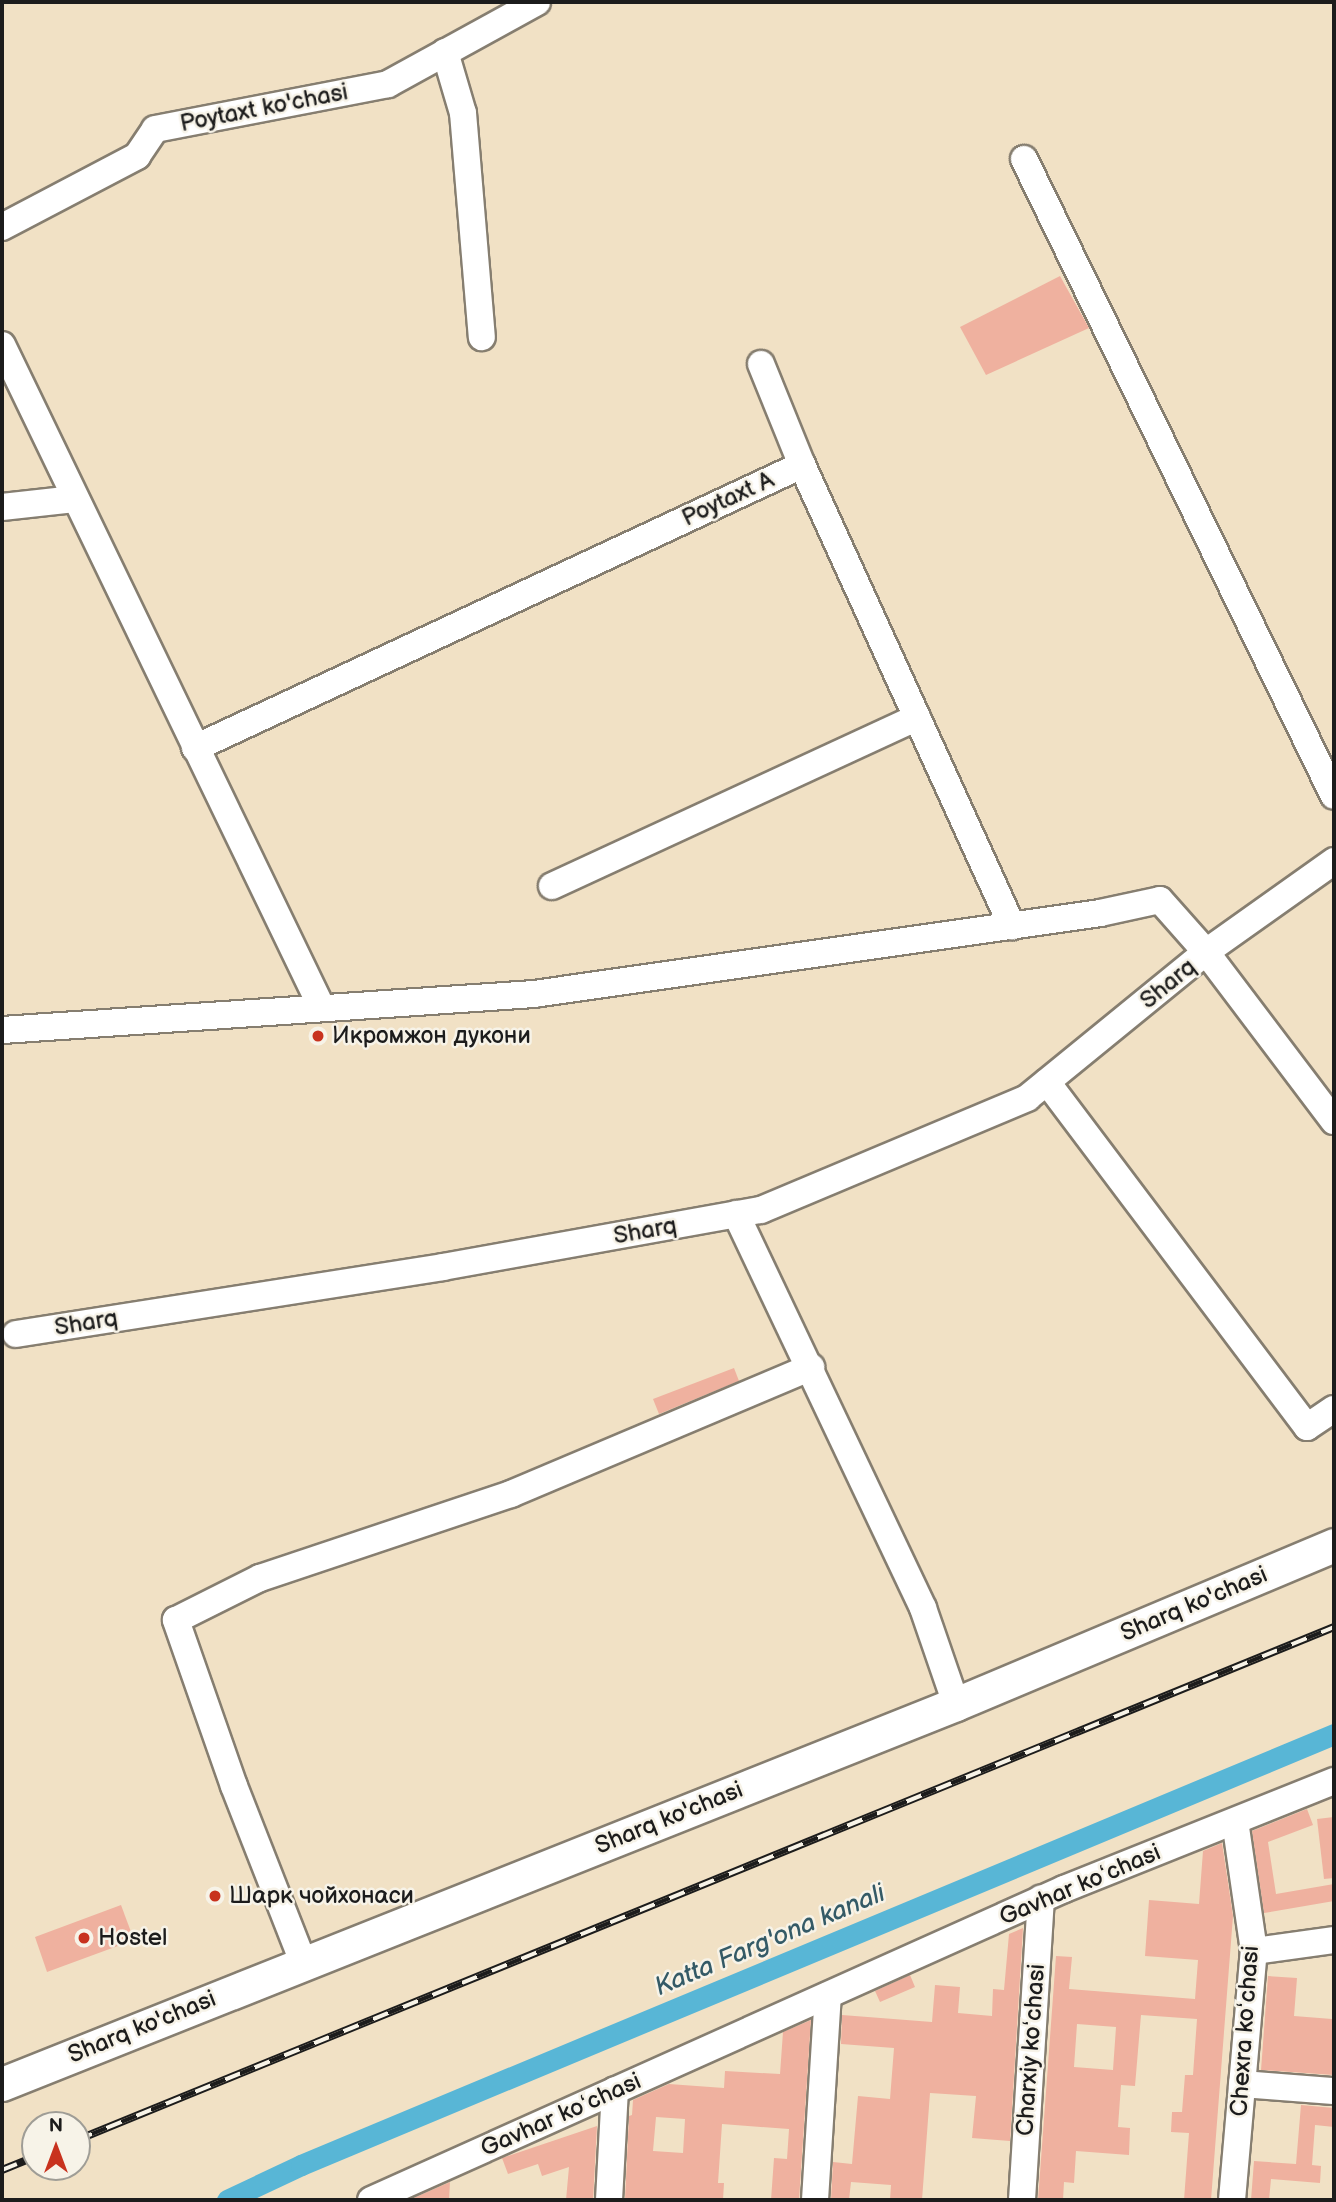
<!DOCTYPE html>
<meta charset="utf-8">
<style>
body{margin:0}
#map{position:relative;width:1336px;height:2202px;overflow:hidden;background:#f1e1c5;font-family:"Balsamiq Sans",sans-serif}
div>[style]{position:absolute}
.canal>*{height:21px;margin:-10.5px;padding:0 10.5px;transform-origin:10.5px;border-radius:10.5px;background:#58b6d6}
.building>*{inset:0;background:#efb19f}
.roads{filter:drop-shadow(2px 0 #867e70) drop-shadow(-2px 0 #867e70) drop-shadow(0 2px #867e70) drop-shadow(0 -2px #867e70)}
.minor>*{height:26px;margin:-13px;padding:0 13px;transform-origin:13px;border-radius:13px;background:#fff}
.major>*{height:33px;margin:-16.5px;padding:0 16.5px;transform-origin:16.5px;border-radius:16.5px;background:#fff}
.rail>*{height:8px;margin-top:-4px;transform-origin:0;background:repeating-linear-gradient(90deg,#f7f3e8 0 16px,#1c1c1c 0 32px);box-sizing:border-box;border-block:2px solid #1c1c1c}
.dots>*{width:19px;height:19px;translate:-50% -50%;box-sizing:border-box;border:4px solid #f7f3e8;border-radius:50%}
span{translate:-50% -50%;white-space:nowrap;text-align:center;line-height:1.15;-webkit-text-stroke:5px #f7f3e8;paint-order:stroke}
.street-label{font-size:24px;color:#1c1c1c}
.poi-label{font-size:24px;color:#1c1c1c}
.left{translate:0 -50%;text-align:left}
.water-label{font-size:26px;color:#345a66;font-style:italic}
.frame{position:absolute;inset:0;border:4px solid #1c1c1c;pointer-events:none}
.north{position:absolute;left:21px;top:2111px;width:70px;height:70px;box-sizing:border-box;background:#f7f3e8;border:2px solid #9f9d96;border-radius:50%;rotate:0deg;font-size:19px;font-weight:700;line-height:28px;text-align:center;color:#1c1c1c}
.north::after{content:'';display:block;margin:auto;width:24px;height:32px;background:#c8321e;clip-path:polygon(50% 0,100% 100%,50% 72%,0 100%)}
</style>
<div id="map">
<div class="canal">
<div style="left:227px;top:2200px;width:82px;rotate:-25.3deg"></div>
<div style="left:301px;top:2165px;width:1119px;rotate:-22.65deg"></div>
</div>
<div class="building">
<div style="clip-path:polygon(1060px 276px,1089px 328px,986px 375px,960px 327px)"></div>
<div style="clip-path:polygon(734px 1368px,739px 1381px,659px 1414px,653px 1399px)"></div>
<div style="clip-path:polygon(1307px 1809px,1313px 1825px,1268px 1842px,1276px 1894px,1334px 1884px,1334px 1901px,1264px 1913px,1252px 1831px)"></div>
<div style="clip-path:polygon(1334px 1817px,1334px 1878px,1324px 1879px,1317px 1819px)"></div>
<div style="clip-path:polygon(evenodd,1222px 1843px,1233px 1916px,1211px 2200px,1184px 2200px,1189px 2133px,1171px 2132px,1172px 2112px,1182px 2112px,1185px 2075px,1193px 2075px,1197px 2019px,1141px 2015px,1135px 2086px,1121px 2085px,1118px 2127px,1130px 2128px,1129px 2155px,1076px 2151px,1074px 2183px,1064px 2182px,1063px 2200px,1038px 2200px,1056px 1956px,1072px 1957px,1069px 1989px,1195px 1999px,1198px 1960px,1145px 1956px,1149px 1900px,1199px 1904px,1203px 1851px,1222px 1843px,1077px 2024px,1116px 2027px,1113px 2070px,1074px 2067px,1077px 2024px)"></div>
<div style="clip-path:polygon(121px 1905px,134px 1940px,47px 1972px,35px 1937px)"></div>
<div style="clip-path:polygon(1023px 1928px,1010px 2141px,972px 2138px,976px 2096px,930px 2093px,922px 2200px,890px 2200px,891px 2185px,851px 2182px,849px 2200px,831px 2200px,833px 2162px,852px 2164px,858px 2096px,890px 2099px,894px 2048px,841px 2044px,842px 2015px,932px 2022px,935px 1985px,960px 1987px,958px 2013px,992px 2016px,993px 1989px,1004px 1990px,1009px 1934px)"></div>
<div style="clip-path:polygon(910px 1975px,915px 1987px,880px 2002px,875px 1991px)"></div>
<div style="clip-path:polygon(1268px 1976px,1297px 1978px,1294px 2016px,1332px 2019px,1334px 2075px,1261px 2070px)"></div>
<div style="clip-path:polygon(evenodd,811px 2020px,799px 2200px,771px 2200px,774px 2158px,787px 2159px,789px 2129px,722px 2124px,718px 2183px,724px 2183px,723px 2200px,625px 2200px,629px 2116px,632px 2115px,633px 2100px,669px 2084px,724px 2088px,725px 2071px,780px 2074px,783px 2032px,811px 2020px,656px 2117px,685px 2119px,683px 2153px,653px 2151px,656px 2117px)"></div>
<div style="clip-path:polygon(1301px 2105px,1334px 2108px,1334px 2127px,1315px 2125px,1312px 2165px,1321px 2166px,1320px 2183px,1271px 2179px,1269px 2200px,1251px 2200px,1254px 2161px,1296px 2164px)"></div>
<div style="clip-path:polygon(597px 2126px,593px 2200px,566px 2200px,569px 2167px,542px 2176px,538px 2164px,508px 2174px,502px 2158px)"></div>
<div style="clip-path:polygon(450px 2182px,449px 2200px,409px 2200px)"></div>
</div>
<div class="roads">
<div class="minor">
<div style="left:445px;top:52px;width:64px;rotate:73.6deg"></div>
<div style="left:463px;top:113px;width:225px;rotate:85.2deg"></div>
<div style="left:1024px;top:159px;width:708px;rotate:64.05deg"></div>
<div style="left:2px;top:227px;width:153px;rotate:-27.7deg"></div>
<div style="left:137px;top:156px;width:32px;rotate:-56deg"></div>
<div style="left:155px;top:129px;width:237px;rotate:-10.9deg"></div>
<div style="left:388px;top:84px;width:170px;rotate:-28.8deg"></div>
<div style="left:2px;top:345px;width:736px;rotate:64.24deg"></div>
<div style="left:761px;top:364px;width:109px;rotate:67.9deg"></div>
<div style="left:2px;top:507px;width:73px;rotate:-6.3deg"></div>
<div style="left:195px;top:748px;width:670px;rotate:-25deg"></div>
<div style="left:802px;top:465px;width:507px;rotate:65.51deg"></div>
<div style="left:552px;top:886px;width:402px;rotate:-24.8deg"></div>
<div style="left:2px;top:1030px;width:533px;rotate:-3.87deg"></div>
<div style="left:534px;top:994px;width:572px;rotate:-8.14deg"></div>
<div style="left:1100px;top:913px;width:61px;rotate:-12.2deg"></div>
<div style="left:1160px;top:900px;width:69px;rotate:48.5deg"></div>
<div style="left:1206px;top:952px;width:157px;rotate:-35.4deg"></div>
<div style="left:1047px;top:1082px;width:432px;rotate:53deg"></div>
<div style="left:1307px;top:1427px;width:32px;rotate:-34deg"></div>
<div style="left:736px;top:1214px;width:436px;rotate:64.6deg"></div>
<div style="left:923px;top:1608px;width:102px;rotate:71deg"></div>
<div style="left:16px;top:1334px;width:432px;rotate:-8.9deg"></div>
<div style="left:443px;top:1267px;width:323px;rotate:-10.2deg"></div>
<div style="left:761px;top:1210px;width:289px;rotate:-22.8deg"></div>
<div style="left:1027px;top:1098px;width:231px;rotate:-39.2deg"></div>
<div style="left:1206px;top:952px;width:212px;rotate:52.9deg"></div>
<div style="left:1254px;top:1951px;width:81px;rotate:-7.8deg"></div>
<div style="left:303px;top:1962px;width:189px;rotate:-111.4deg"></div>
<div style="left:234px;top:1786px;width:176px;rotate:-109.3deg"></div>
<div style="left:176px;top:1620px;width:94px;rotate:-26.6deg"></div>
<div style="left:260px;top:1578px;width:265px;rotate:-18.5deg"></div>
<div style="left:511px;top:1494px;width:326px;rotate:-22.9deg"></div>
<div style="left:1242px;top:2084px;width:92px;rotate:4.4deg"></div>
<div style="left:371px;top:2200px;width:760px;rotate:-24.17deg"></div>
<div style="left:1064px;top:1889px;width:291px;rotate:-21.8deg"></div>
<div style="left:609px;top:2200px;width:110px;rotate:-86.9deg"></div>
<div style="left:815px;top:2200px;width:205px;rotate:-86.4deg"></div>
<div style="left:1022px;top:2200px;width:302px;rotate:-86.4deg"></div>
<div style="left:1232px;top:2200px;width:250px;rotate:-85deg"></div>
<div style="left:1254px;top:1951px;width:131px;rotate:-98.3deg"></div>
</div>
<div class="major">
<div style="left:2px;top:2084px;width:1027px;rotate:-21.72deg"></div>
<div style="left:956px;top:1704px;width:410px;rotate:-22.8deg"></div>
</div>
</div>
<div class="rail">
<div style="left:77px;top:2140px;width:1358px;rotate:-22.2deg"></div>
<div style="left:2px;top:2170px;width:35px;rotate:-22deg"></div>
</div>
<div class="dots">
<div style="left:318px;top:1036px;background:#c8321e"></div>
<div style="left:215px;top:1896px;background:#c8321e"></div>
<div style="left:84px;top:1938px;background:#c8321e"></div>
</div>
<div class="street-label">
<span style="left:264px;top:108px;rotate:-11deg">Poytaxt ko'chasi</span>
<span style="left:728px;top:499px;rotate:-25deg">Poytaxt A</span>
<span style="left:1168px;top:984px;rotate:-39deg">Sharq</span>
<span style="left:645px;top:1231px;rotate:-10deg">Sharq</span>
<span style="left:86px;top:1323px;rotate:-9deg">Sharq</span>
<span style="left:1194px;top:1604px;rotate:-23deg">Sharq ko'chasi</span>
<span style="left:669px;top:1818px;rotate:-22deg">Sharq ko'chasi</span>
<span style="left:1080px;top:1885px;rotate:-23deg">Gavhar koʻchasi</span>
<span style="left:142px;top:2027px;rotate:-22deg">Sharq ko'chasi</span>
<span style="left:1245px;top:2031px;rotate:-86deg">Chexra koʻchasi</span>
<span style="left:1031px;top:2050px;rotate:-86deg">Charxiy koʻchasi</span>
<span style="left:561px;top:2115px;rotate:-24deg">Gavhar koʻchasi</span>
</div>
<div class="poi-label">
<span class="left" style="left:332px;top:1036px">Икромжон дукони</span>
<span class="left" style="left:229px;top:1896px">Шарк чойхонаси</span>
<span class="left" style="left:98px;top:1938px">Hostel</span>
</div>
<div class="water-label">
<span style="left:770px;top:1941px;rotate:-23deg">Katta Farg'ona kanali</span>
</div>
<div class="frame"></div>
<div class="north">N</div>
</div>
